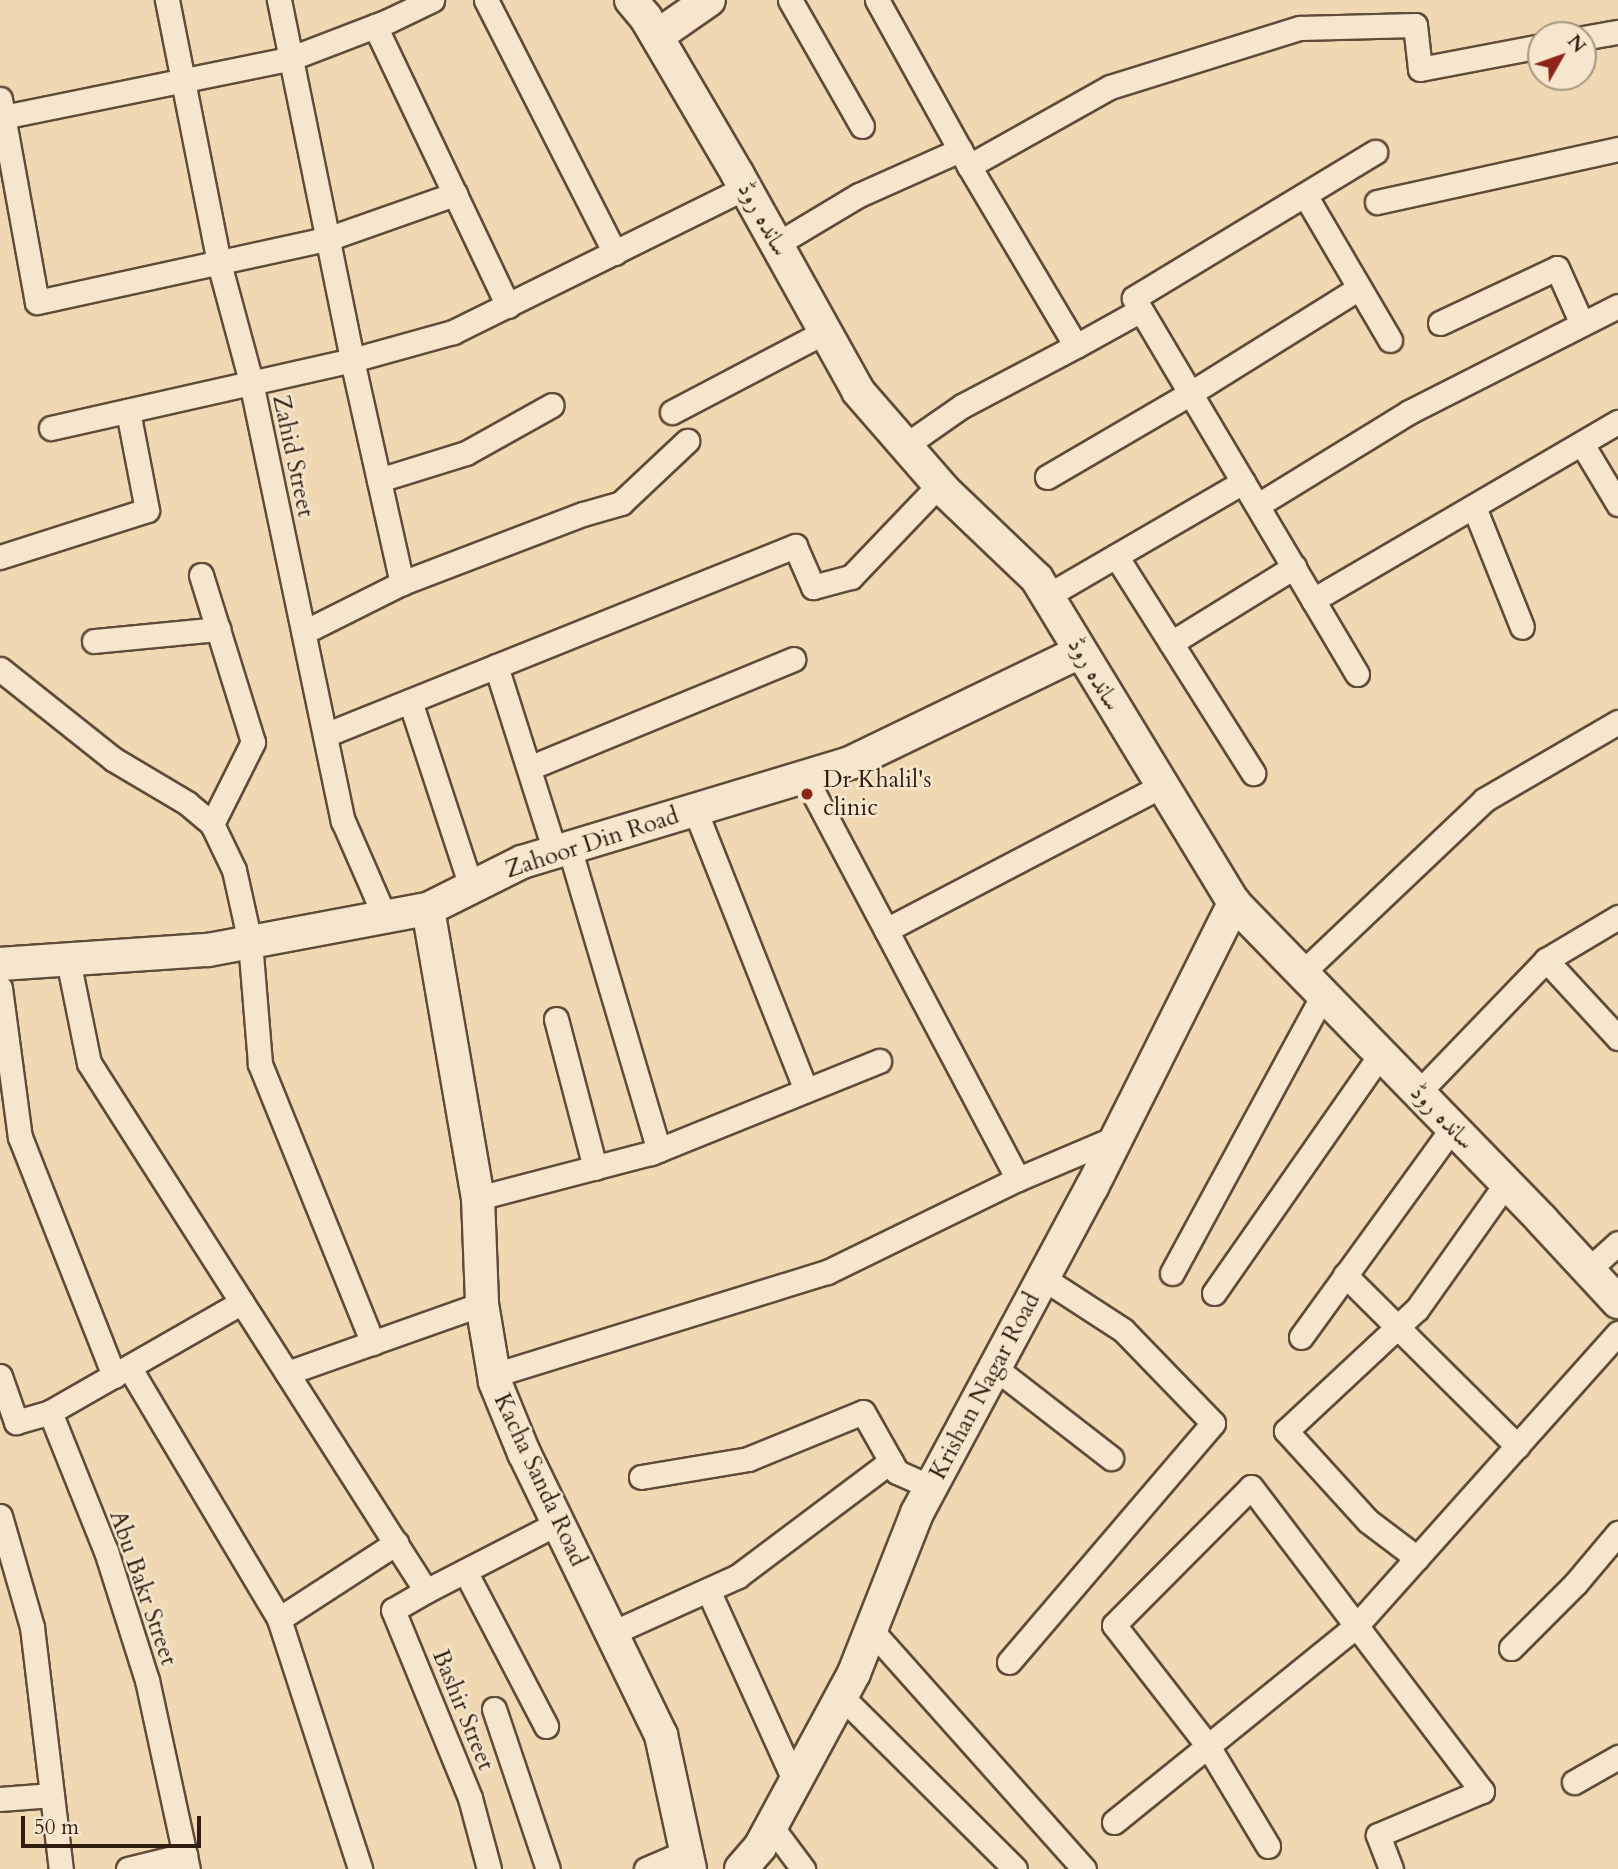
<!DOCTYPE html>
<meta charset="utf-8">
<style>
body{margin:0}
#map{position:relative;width:1618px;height:1869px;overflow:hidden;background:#efd8b2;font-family:Cardo,Amiri,serif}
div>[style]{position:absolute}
.roads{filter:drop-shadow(2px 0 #604b39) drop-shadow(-2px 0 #604b39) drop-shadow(0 2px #604b39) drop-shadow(0 -2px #604b39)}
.street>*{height:23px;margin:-11.5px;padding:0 11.5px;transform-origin:11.5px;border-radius:11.5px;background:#f5e6cd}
.secondary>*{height:32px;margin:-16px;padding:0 16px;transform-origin:16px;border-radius:16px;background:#f5e6cd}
.dots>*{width:19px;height:19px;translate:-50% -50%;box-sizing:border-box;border:4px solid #f5e6cd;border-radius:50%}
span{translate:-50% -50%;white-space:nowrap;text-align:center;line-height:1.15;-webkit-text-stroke:5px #f5e6cd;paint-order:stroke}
.street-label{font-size:24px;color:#311c11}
.poi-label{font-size:24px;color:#311c11}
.left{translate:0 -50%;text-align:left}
.north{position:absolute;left:1527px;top:21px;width:70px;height:70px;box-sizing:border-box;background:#f5e6cd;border:2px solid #a79582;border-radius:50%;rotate:50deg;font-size:19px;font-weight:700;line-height:28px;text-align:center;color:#311c11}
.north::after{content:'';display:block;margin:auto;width:24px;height:32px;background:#8f2418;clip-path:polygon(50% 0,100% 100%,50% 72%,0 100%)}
.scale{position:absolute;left:21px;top:1816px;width:180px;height:32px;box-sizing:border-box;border:4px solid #311c11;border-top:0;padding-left:9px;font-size:21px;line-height:24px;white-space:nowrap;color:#311c11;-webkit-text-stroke:5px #f5e6cd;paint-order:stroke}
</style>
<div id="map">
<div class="roads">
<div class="street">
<div style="left:167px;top:0;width:268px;rotate:78.8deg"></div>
<div style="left:219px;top:263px;width:123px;rotate:74.9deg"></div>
<div style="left:251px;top:382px;width:449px;rotate:78.2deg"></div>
<div style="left:343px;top:821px;width:105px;rotate:66.4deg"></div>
<div style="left:279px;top:0;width:367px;rotate:78.5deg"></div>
<div style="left:352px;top:360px;width:229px;rotate:77.4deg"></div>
<div style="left:402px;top:583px;width:110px;rotate:153.4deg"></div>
<div style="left:486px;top:0;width:284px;rotate:63deg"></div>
<div style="left:790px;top:0;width:145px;rotate:60.3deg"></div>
<div style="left:877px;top:0;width:190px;rotate:61deg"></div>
<div style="left:969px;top:166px;width:162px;rotate:-29.3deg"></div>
<div style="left:1110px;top:87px;width:199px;rotate:-17.3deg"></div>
<div style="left:1300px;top:28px;width:115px;rotate:-1.5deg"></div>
<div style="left:1415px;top:25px;width:44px;rotate:83.5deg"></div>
<div style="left:1420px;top:69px;width:123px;rotate:-10.8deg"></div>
<div style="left:375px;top:26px;width:310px;rotate:64.6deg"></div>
<div style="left:1583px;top:38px;width:36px;rotate:-10deg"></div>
<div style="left:0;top:99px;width:206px;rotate:79.7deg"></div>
<div style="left:37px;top:302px;width:297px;rotate:-12.3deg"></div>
<div style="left:327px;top:239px;width:136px;rotate:-19.4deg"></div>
<div style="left:3px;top:117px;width:292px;rotate:-11.5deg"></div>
<div style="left:289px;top:59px;width:106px;rotate:-21deg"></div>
<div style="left:388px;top:21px;width:49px;rotate:-25.5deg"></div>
<div style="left:969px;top:166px;width:209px;rotate:59.3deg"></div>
<div style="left:1076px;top:346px;width:74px;rotate:-29deg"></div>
<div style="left:1305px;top:195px;width:168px;rotate:59.6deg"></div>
<div style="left:1377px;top:202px;width:247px;rotate:-12.4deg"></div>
<div style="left:777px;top:244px;width:96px;rotate:-30.9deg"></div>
<div style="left:859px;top:195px;width:111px;rotate:-24deg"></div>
<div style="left:1440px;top:323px;width:129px;rotate:-25.2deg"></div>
<div style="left:1557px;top:268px;width:61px;rotate:65.9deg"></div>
<div style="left:672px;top:412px;width:174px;rotate:-27.7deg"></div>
<div style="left:51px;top:428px;width:309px;rotate:-12.7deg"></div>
<div style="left:352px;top:360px;width:105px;rotate:-15.5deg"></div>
<div style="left:453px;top:332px;width:326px;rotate:-26.3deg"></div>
<div style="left:1582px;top:444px;width:70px;rotate:59deg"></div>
<div style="left:906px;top:445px;width:68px;rotate:-34.9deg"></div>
<div style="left:962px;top:406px;width:129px;rotate:-27.8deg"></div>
<div style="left:1047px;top:477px;width:167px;rotate:-30.3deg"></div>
<div style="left:1191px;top:393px;width:198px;rotate:-32deg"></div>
<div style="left:379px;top:480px;width:91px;rotate:-17.2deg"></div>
<div style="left:466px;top:453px;width:98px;rotate:-29.2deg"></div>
<div style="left:1258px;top:505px;width:177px;rotate:-31.6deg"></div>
<div style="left:1409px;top:412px;width:234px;rotate:-26.9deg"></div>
<div style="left:1474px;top:507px;width:129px;rotate:68.2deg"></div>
<div style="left:1116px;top:556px;width:257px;rotate:57.7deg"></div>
<div style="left:0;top:557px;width:154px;rotate:-17.7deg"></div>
<div style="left:147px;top:510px;width:101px;rotate:-100.9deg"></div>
<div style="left:201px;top:575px;width:175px;rotate:72.7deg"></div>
<div style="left:253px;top:742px;width:92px;rotate:116.6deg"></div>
<div style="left:402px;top:583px;width:194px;rotate:-20.9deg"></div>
<div style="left:583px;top:514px;width:40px;rotate:-16deg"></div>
<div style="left:621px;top:503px;width:91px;rotate:-43.2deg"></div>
<div style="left:1047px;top:596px;width:227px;rotate:-30.2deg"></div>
<div style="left:1313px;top:600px;width:353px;rotate:-30.3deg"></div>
<div style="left:94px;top:641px;width:125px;rotate:-5.5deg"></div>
<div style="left:1171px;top:643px;width:145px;rotate:-31.7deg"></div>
<div style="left:496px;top:666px;width:195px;rotate:72.4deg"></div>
<div style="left:0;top:669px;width:144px;rotate:38.5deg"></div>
<div style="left:113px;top:759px;width:86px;rotate:30.7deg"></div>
<div style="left:187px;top:803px;width:33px;rotate:40deg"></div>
<div style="left:212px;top:824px;width:51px;rotate:64.4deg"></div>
<div style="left:234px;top:870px;width:74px;rotate:77.5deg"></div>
<div style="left:250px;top:942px;width:122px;rotate:85.3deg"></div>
<div style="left:260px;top:1064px;width:301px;rotate:68deg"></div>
<div style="left:1357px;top:674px;width:437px;rotate:-120.7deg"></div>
<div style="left:1134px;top:298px;width:282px;rotate:-31.2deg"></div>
<div style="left:410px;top:701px;width:196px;rotate:71.8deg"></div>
<div style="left:325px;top:735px;width:507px;rotate:-21.91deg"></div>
<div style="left:795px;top:546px;width:45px;rotate:66.3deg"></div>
<div style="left:813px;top:587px;width:39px;rotate:-15deg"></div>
<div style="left:851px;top:577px;width:129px;rotate:-46.3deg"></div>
<div style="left:529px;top:768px;width:286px;rotate:-22.4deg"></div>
<div style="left:805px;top:777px;width:455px;rotate:62.1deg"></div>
<div style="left:695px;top:810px;width:301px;rotate:68.4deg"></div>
<div style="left:569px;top:847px;width:316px;rotate:73.5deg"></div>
<div style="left:886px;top:930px;width:311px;rotate:-27.6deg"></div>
<div style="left:68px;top:960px;width:105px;rotate:78.5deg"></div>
<div style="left:89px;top:1063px;width:626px;rotate:57.45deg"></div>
<div style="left:426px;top:1591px;width:148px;rotate:-27.3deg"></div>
<div style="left:1546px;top:960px;width:106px;rotate:47.3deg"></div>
<div style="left:1302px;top:973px;width:251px;rotate:-43.5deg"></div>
<div style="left:1484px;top:800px;width:155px;rotate:-30.2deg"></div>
<div style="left:0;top:988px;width:150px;rotate:82.4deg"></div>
<div style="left:20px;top:1137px;width:257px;rotate:68.5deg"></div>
<div style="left:556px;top:1019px;width:154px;rotate:75.3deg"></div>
<div style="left:1419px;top:1092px;width:183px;rotate:-46.1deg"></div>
<div style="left:1546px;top:960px;width:84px;rotate:-30.8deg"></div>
<div style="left:478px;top:1198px;width:179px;rotate:-14.6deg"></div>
<div style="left:651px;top:1153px;width:246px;rotate:-22deg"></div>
<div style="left:1588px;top:1270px;width:40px;rotate:-42deg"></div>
<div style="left:1172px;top:1273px;width:316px;rotate:-61.5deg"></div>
<div style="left:1345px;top:1275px;width:243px;rotate:44.8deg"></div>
<div style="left:1214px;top:1293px;width:292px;rotate:-55.1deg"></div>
<div style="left:1301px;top:1337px;width:259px;rotate:-54.1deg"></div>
<div style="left:129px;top:1367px;width:293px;rotate:59.2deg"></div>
<div style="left:279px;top:1619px;width:263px;rotate:72deg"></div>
<div style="left:995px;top:1368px;width:147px;rotate:37.8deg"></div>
<div style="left:287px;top:1373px;width:207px;rotate:-19.5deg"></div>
<div style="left:494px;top:1375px;width:349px;rotate:-17.2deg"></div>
<div style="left:827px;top:1272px;width:212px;rotate:-26deg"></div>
<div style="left:1018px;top:1179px;width:108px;rotate:-23deg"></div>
<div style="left:0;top:1376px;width:49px;rotate:70.8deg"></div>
<div style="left:16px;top:1422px;width:35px;rotate:-16deg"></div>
<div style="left:50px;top:1412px;width:150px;rotate:68.1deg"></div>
<div style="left:106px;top:1551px;width:135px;rotate:72.4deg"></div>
<div style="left:147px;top:1680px;width:193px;rotate:77.8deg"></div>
<div style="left:50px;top:1412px;width:221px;rotate:-29.8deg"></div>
<div style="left:641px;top:1477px;width:109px;rotate:-9.5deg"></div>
<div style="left:748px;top:1459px;width:124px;rotate:-22.2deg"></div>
<div style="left:863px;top:1412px;width:69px;rotate:60.5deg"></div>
<div style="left:897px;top:1472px;width:37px;rotate:24deg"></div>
<div style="left:0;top:1516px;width:116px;rotate:73.9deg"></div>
<div style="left:32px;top:1627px;width:244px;rotate:83.2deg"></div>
<div style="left:1417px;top:1558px;width:61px;rotate:-142.9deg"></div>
<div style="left:1368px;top:1521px;width:122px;rotate:-132.3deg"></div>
<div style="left:1286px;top:1431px;width:179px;rotate:-43deg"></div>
<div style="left:1417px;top:1309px;width:156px;rotate:-54.7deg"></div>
<div style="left:465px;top:1571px;width:175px;rotate:62.4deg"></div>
<div style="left:708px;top:1590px;width:211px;rotate:65.6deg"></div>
<div style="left:426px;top:1591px;width:38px;rotate:150deg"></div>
<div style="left:393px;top:1610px;width:203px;rotate:67.7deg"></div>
<div style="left:470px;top:1798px;width:73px;rotate:75deg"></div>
<div style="left:279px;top:1619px;width:140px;rotate:-33deg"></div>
<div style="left:871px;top:1630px;width:320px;rotate:48.3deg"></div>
<div style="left:612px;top:1633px;width:138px;rotate:-24.3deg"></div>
<div style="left:738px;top:1576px;width:191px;rotate:-36.9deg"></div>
<div style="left:1511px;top:1648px;width:91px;rotate:-45deg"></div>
<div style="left:1575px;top:1584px;width:67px;rotate:-49.9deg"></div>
<div style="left:1009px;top:1662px;width:314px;rotate:-49.5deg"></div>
<div style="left:1213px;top:1423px;width:129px;rotate:-134.1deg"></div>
<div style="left:1123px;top:1330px;width:95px;rotate:-147deg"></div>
<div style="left:841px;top:1696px;width:245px;rotate:44.8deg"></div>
<div style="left:494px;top:1709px;width:169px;rotate:71.4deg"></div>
<div style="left:1574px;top:1782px;width:51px;rotate:-29.6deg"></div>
<div style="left:0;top:1799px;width:52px;rotate:-4.4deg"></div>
<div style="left:1114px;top:1822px;width:121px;rotate:-39deg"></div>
<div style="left:1208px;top:1746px;width:153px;rotate:-127.8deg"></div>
<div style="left:1114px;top:1625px;width:194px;rotate:-45.2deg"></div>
<div style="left:1251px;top:1487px;width:382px;rotate:52.8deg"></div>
<div style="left:1482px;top:1791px;width:113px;rotate:157.1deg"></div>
<div style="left:1378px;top:1835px;width:36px;rotate:69deg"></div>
<div style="left:771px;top:1826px;width:54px;rotate:53.3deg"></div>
<div style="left:1268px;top:1846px;width:117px;rotate:-121deg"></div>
<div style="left:1208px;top:1746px;width:191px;rotate:-39deg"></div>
<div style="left:1356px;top:1626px;width:393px;rotate:-48.2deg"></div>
<div style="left:128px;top:1869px;width:59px;rotate:-13.8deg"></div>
<div style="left:646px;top:1869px;width:43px;rotate:-23deg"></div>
</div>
<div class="secondary">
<div style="left:631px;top:0;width:23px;rotate:50deg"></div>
<div style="left:646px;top:18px;width:182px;rotate:59.6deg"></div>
<div style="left:738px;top:175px;width:247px;rotate:60.9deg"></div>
<div style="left:858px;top:391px;width:133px;rotate:49deg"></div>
<div style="left:945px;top:491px;width:127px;rotate:43.7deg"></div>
<div style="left:1037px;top:579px;width:379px;rotate:58.7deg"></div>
<div style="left:1234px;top:903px;width:442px;rotate:45.8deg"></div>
<div style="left:1542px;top:1220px;width:112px;rotate:47.2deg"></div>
<div style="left:657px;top:36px;width:63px;rotate:-34.7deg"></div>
<div style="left:428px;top:909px;width:293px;rotate:80.2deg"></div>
<div style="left:478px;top:1198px;width:106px;rotate:87.8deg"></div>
<div style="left:482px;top:1304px;width:79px;rotate:80.5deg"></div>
<div style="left:495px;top:1382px;width:77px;rotate:67.8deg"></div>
<div style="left:524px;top:1453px;width:314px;rotate:64.1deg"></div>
<div style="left:661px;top:1735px;width:137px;rotate:77.8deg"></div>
<div style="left:0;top:964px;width:208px;rotate:-3.9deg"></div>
<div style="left:208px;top:950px;width:224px;rotate:-10.6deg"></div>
<div style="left:428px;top:909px;width:105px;rotate:-26.6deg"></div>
<div style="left:522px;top:862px;width:343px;rotate:-16.8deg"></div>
<div style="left:850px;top:763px;width:255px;rotate:-25.8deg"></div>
<div style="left:741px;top:1869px;width:29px;rotate:-49deg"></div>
<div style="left:760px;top:1847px;width:198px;rotate:-61.6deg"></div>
<div style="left:854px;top:1673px;width:172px;rotate:-68.5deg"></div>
<div style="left:917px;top:1513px;width:370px;rotate:-61.8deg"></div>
<div style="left:1092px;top:1187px;width:318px;rotate:-63.4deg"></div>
</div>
</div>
<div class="dots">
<div style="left:807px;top:794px;background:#8f2418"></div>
</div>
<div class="street-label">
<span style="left:763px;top:219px;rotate:61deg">ساندہ روڈ</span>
<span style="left:293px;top:456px;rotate:78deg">Zahid Street</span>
<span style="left:1094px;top:674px;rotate:59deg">ساندہ روڈ</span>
<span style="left:592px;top:843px;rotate:-18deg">Zahoor Din Road</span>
<span style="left:1442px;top:1117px;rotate:46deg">ساندہ روڈ</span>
<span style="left:985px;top:1386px;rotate:-62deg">Krishan Nagar Road</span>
<span style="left:540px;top:1480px;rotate:65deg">Kacha Sanda Road</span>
<span style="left:143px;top:1588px;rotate:71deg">Abu Bakr Street</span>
<span style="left:463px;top:1710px;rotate:68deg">Bashir Street</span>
</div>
<div class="poi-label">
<span class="left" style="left:823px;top:794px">Dr Khalil's<br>clinic</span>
</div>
<div class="north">N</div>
<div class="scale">50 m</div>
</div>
